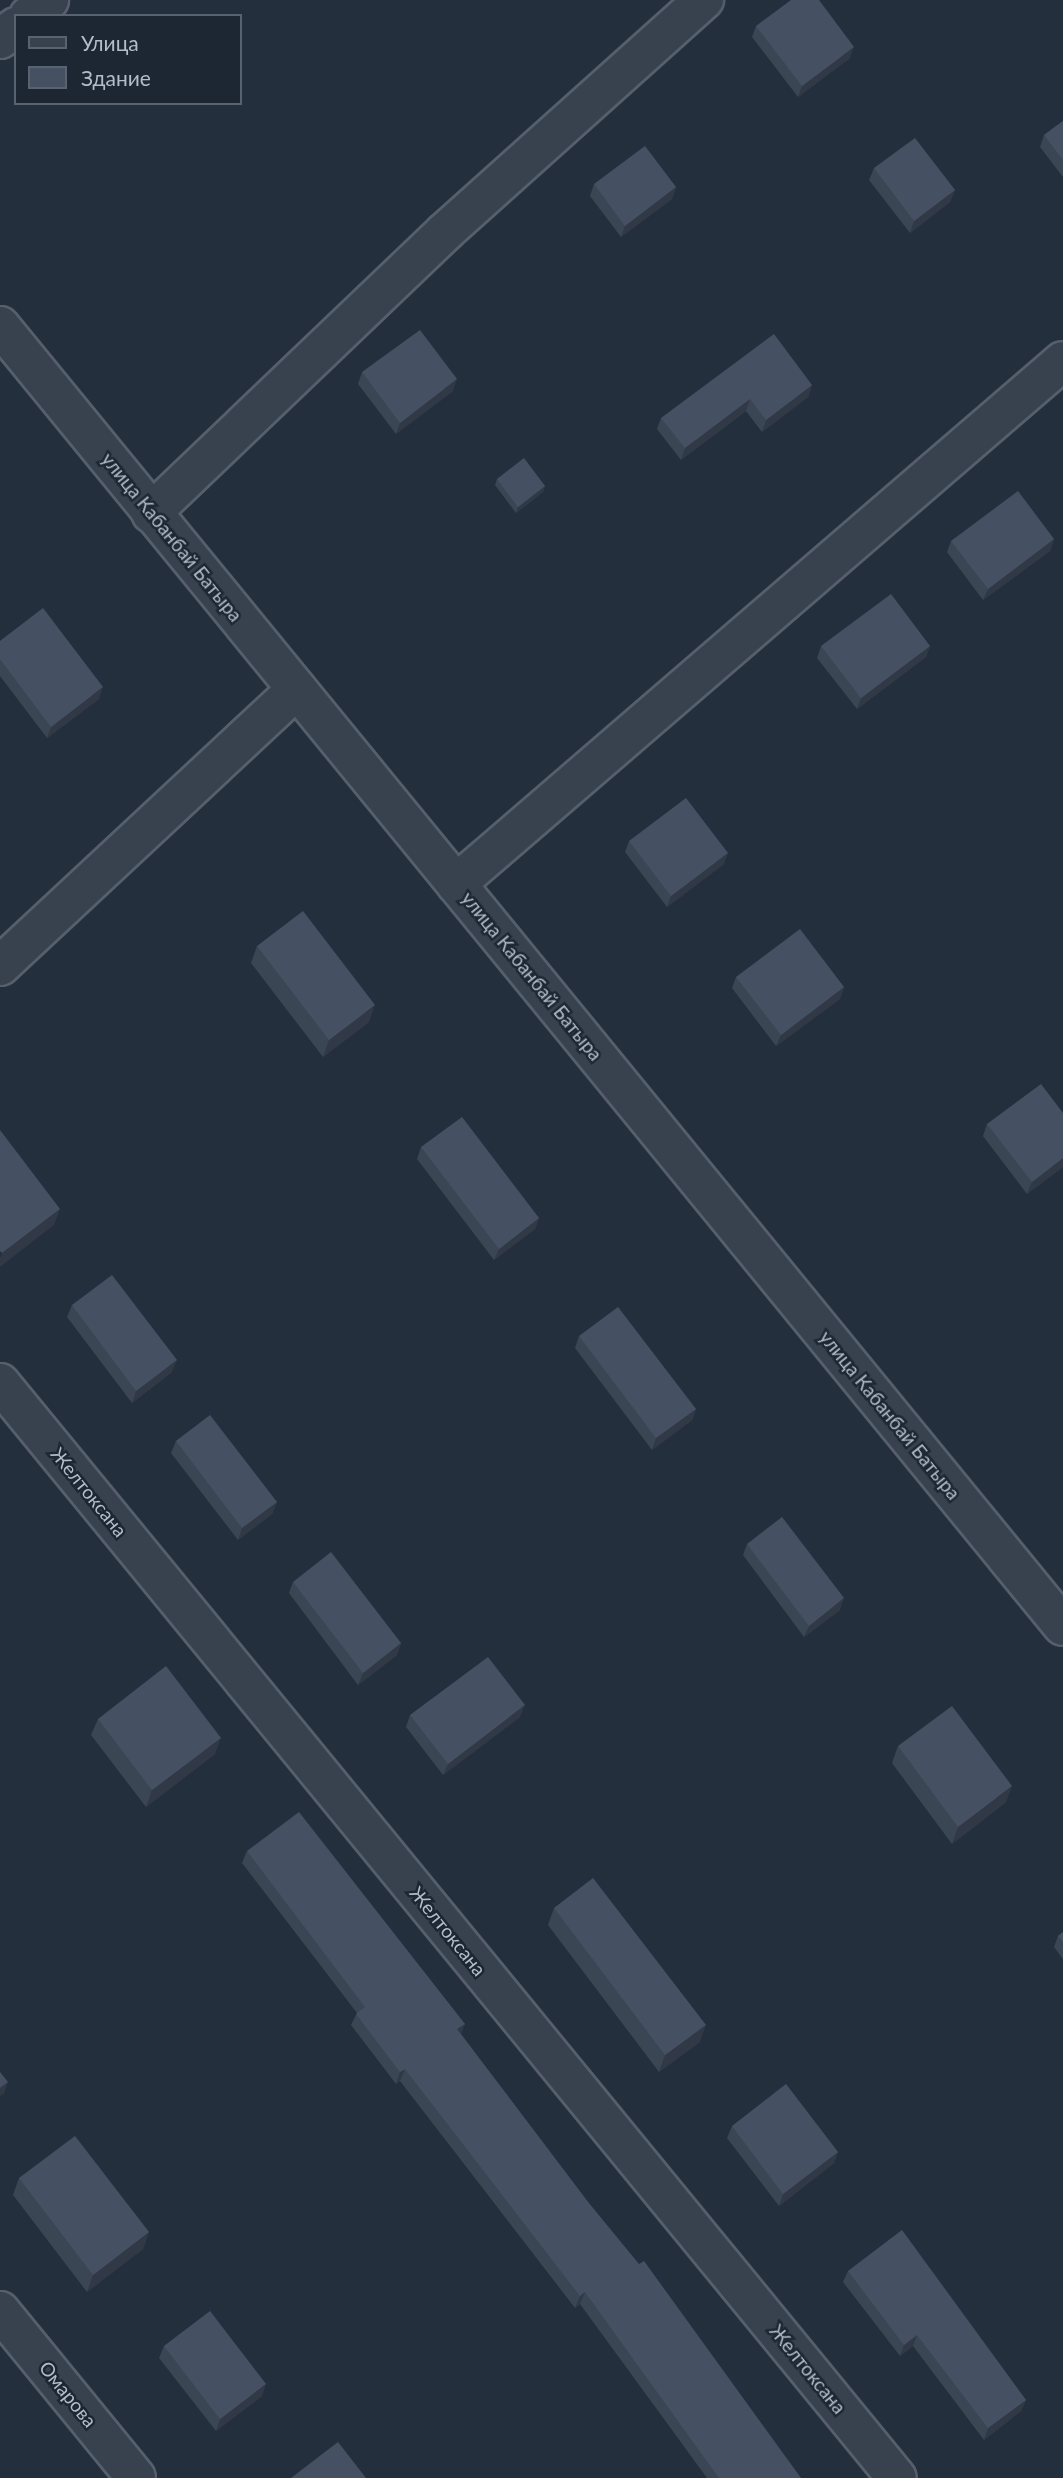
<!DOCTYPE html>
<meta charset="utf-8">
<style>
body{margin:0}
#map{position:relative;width:1063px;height:2478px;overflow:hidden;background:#242f3e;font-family:Lato,sans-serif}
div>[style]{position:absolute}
.roads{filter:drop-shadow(2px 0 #565f6c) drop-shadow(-2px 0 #565f6c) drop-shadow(0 2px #565f6c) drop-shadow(0 -2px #565f6c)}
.minor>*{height:38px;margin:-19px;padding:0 19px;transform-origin:19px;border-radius:19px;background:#38414e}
.wall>*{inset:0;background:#3b4654}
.shaded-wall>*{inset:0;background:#303945}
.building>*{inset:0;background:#455162}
span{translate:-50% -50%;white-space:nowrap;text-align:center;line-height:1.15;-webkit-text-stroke:5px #1d2633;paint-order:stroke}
.street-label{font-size:19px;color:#b4bcc9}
.legend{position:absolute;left:14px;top:14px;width:228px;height:91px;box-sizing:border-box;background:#1d2633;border:2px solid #59626f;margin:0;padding:9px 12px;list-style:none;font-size:21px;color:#b4bcc9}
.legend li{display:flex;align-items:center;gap:14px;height:35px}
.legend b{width:35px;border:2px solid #59626f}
</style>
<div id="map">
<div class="roads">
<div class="minor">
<div style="left:29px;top:16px;width:26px;rotate:-39deg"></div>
<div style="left:0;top:39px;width:20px;rotate:-37deg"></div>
<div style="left:0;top:326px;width:1679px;rotate:50.73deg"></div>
<div style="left:151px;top:513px;width:407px;rotate:-43.7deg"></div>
<div style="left:445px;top:232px;width:348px;rotate:-41.9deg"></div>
<div style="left:456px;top:884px;width:801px;rotate:-40.75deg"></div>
<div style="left:0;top:966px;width:406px;rotate:-43deg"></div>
<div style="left:0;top:1383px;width:1415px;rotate:50.68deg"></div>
<div style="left:0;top:2311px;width:215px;rotate:50.8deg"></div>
</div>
</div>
<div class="wall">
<div style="clip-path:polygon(756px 26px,850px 58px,798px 97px,752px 37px)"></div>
<div style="clip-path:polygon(1063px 121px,1063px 177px,1040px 147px,1044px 135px)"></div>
<div style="clip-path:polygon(874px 168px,955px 190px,950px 202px,910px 233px,869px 180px)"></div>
<div style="clip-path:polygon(594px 184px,676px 187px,672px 199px,621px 237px,590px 196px)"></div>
<div style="clip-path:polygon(362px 372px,453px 391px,396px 434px,358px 384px)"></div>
<div style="clip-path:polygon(812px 385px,808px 397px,762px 432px,746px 411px,681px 460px,657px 429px,661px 418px)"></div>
<div style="clip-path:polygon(497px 479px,545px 486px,543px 492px,516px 513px,495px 485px)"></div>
<div style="clip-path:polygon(1054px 539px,1050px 551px,983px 600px,947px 552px,951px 541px)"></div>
<div style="clip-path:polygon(0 641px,99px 699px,47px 738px,0 676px)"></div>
<div style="clip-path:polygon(821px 646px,930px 646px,926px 657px,857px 709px,817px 658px)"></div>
<div style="clip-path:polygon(629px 841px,724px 864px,667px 907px,625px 852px)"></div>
<div style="clip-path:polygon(257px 946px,369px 1022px,323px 1057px,251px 963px)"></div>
<div style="clip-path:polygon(736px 977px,844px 987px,840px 999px,776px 1046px,732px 988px)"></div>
<div style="clip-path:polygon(1063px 1113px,1063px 1167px,1027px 1194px,983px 1136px,987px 1124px)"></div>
<div style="clip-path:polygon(421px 1147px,539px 1218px,535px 1229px,494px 1260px,417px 1159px)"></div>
<div style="clip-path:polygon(72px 1305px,172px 1372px,132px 1403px,67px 1317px)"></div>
<div style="clip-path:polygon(579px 1336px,696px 1409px,692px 1420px,652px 1450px,575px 1348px)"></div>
<div style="clip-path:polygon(176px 1441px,277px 1502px,272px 1514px,238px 1540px,171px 1453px)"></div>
<div style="clip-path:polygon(747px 1544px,840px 1610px,804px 1637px,743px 1555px)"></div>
<div style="clip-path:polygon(293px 1582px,401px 1643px,397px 1655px,358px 1685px,289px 1593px)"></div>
<div style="clip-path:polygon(410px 1715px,520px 1717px,443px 1775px,406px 1727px)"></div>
<div style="clip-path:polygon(98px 1719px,215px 1754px,146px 1807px,91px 1735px)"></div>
<div style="clip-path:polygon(898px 1746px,1006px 1802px,952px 1844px,892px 1763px)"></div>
<div style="clip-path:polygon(247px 1851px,465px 2024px,461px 2034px,588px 2202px,801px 2478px,707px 2478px,580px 2304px,575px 2308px,400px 2081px,396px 2084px,351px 2025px,357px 2013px,242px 1863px)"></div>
<div style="clip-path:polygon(554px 1908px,700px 2042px,659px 2072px,548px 1925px)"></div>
<div style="clip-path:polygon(1063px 1932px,1063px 1959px,1054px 1947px,1058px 1936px)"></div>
<div style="clip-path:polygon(732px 2126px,838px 2152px,834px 2163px,779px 2206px,727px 2138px)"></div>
<div style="clip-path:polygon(19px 2178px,149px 2232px,143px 2249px,87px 2292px,13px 2195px)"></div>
<div style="clip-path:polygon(848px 2271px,1026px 2400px,1021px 2411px,984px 2440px,913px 2346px,900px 2356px,843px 2282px)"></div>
<div style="clip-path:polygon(164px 2346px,262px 2396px,216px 2431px,159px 2358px)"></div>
</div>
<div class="shaded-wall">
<div style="clip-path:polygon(854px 47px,850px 58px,798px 97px,802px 86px)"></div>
<div style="clip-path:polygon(676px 187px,672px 199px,621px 237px,625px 226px)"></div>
<div style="clip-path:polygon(955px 190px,950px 202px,910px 233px,914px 221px)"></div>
<div style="clip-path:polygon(457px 379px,453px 391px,396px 434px,400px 423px)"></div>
<div style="clip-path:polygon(812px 385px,808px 397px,762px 432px,766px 420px)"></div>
<div style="clip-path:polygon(750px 399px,746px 411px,681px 460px,685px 448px)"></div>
<div style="clip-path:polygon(545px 486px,543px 492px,516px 513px,518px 507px)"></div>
<div style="clip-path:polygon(1054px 539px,1050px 551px,983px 600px,988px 589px)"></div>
<div style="clip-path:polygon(930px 646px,926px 657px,857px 709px,861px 698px)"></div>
<div style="clip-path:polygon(103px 687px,99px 699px,47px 738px,51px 727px)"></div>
<div style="clip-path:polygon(728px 853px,724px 864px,667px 907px,671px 896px)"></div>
<div style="clip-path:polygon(844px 987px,840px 999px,776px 1046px,781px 1035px)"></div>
<div style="clip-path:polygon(375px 1005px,369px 1022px,323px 1057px,329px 1040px)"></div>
<div style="clip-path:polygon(1063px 1158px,1063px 1167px,1027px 1194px,1032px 1182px)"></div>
<div style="clip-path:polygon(60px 1209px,54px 1225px,0 1267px,0 1258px,2px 1253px)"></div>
<div style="clip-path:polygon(539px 1218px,535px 1229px,494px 1260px,499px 1249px)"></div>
<div style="clip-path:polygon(177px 1360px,172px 1372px,132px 1403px,136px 1391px)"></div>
<div style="clip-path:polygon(696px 1409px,692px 1420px,652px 1450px,656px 1438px)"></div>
<div style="clip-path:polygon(277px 1502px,272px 1514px,238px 1540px,242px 1528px)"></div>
<div style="clip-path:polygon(844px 1598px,840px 1610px,804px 1637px,809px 1626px)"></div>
<div style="clip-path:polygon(401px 1643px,397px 1655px,358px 1685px,363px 1673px)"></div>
<div style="clip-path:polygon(525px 1705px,520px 1717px,443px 1775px,448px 1764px)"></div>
<div style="clip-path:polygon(221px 1738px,215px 1754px,146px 1807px,152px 1790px)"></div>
<div style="clip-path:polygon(1012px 1786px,1006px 1802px,952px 1844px,958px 1827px)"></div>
<div style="clip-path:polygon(465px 2024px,460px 2036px,457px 2029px)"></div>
<div style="clip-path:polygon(706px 2025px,700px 2042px,659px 2072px,665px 2055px)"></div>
<div style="clip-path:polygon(405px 2069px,400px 2081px,396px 2084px,400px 2072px)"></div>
<div style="clip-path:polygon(8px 2082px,4px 2094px,0 2096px,0 2088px)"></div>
<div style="clip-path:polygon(838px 2152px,834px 2163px,779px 2206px,783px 2194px)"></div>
<div style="clip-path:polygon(149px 2232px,143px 2249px,87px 2292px,93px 2275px)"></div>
<div style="clip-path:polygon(585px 2292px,580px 2304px,575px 2308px,580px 2296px)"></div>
<div style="clip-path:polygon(917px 2335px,913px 2346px,900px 2356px,904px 2345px)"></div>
<div style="clip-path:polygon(266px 2384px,262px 2396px,216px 2431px,220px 2419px)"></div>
<div style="clip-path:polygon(1026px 2400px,1021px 2411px,984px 2440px,988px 2428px)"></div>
</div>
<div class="building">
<div style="clip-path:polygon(791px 0,819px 0,854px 47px,802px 86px,756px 26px)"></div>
<div style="clip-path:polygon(1063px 121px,1063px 160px,1044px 135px)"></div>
<div style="clip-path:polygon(915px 138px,955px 190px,914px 221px,874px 168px)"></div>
<div style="clip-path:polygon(645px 146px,676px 187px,625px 226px,594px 184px)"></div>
<div style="clip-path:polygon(420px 330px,457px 379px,400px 423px,362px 372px)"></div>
<div style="clip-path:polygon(774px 334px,812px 385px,766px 420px,750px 399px,685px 448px,661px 418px)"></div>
<div style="clip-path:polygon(524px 458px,545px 486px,518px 507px,497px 479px)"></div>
<div style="clip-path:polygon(1018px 491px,1054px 539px,988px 589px,951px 541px)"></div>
<div style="clip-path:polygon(891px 594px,930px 646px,861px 698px,821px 646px)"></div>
<div style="clip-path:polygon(43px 608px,103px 687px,51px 727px,0 659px,0 641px)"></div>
<div style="clip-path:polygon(686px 798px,728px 853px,671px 896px,629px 841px)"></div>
<div style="clip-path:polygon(303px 911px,375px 1005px,329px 1040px,257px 946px)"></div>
<div style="clip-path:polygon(800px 929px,844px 987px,781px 1035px,736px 977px)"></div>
<div style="clip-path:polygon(1041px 1084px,1063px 1113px,1063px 1158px,1032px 1182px,987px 1124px)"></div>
<div style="clip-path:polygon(462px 1117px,539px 1218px,499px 1249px,421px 1147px)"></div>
<div style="clip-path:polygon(0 1130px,60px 1209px,2px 1253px,0 1251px)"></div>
<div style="clip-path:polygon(112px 1275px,177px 1360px,136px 1391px,72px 1305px)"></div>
<div style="clip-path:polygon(618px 1307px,696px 1409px,656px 1438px,579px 1336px)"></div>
<div style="clip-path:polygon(210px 1415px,277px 1502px,242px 1528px,176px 1441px)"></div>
<div style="clip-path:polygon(782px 1517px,844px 1598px,809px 1626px,747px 1544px)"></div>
<div style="clip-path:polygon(331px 1552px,401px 1643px,363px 1673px,293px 1582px)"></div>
<div style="clip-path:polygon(488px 1657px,525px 1705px,448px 1764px,410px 1715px)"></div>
<div style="clip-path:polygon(166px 1666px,221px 1738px,152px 1790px,98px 1719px)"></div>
<div style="clip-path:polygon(952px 1706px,1012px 1786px,958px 1827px,898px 1746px)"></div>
<div style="clip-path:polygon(299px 1812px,465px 2024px,457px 2029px,588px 2202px,639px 2264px,644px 2261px,801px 2478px,719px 2478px,585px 2292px,580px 2296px,405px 2069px,400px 2072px,356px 2014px,365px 2007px,247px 1851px)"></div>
<div style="clip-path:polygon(593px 1878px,706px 2025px,665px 2055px,554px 1908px)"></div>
<div style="clip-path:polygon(1063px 1932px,1063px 1942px,1058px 1936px)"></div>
<div style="clip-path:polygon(0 2072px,8px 2082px,0 2088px)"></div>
<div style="clip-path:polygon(786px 2084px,838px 2152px,783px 2194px,732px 2126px)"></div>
<div style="clip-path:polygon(75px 2136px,149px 2232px,93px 2275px,19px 2178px)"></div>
<div style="clip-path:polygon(902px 2230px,1026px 2400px,988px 2428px,917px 2335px,904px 2345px,848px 2271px)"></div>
<div style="clip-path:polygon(210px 2311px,266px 2384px,220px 2419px,164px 2346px)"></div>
<div style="clip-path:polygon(338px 2442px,366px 2478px,291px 2478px)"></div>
</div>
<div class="street-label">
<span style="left:172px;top:537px;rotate:51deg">улица Кабанбай Батыра</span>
<span style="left:532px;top:976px;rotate:51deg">улица Кабанбай Батыра</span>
<span style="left:890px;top:1415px;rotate:51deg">улица Кабанбай Батыра</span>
<span style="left:89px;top:1492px;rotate:51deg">Желтоксана</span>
<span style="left:448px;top:1931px;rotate:51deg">Желтоксана</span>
<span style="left:808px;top:2369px;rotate:51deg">Желтоксана</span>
<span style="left:68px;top:2394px;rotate:51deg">Омарова</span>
</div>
<ul class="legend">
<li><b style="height:9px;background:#38414e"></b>Улица</li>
<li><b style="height:19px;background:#455162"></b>Здание</li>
</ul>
</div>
